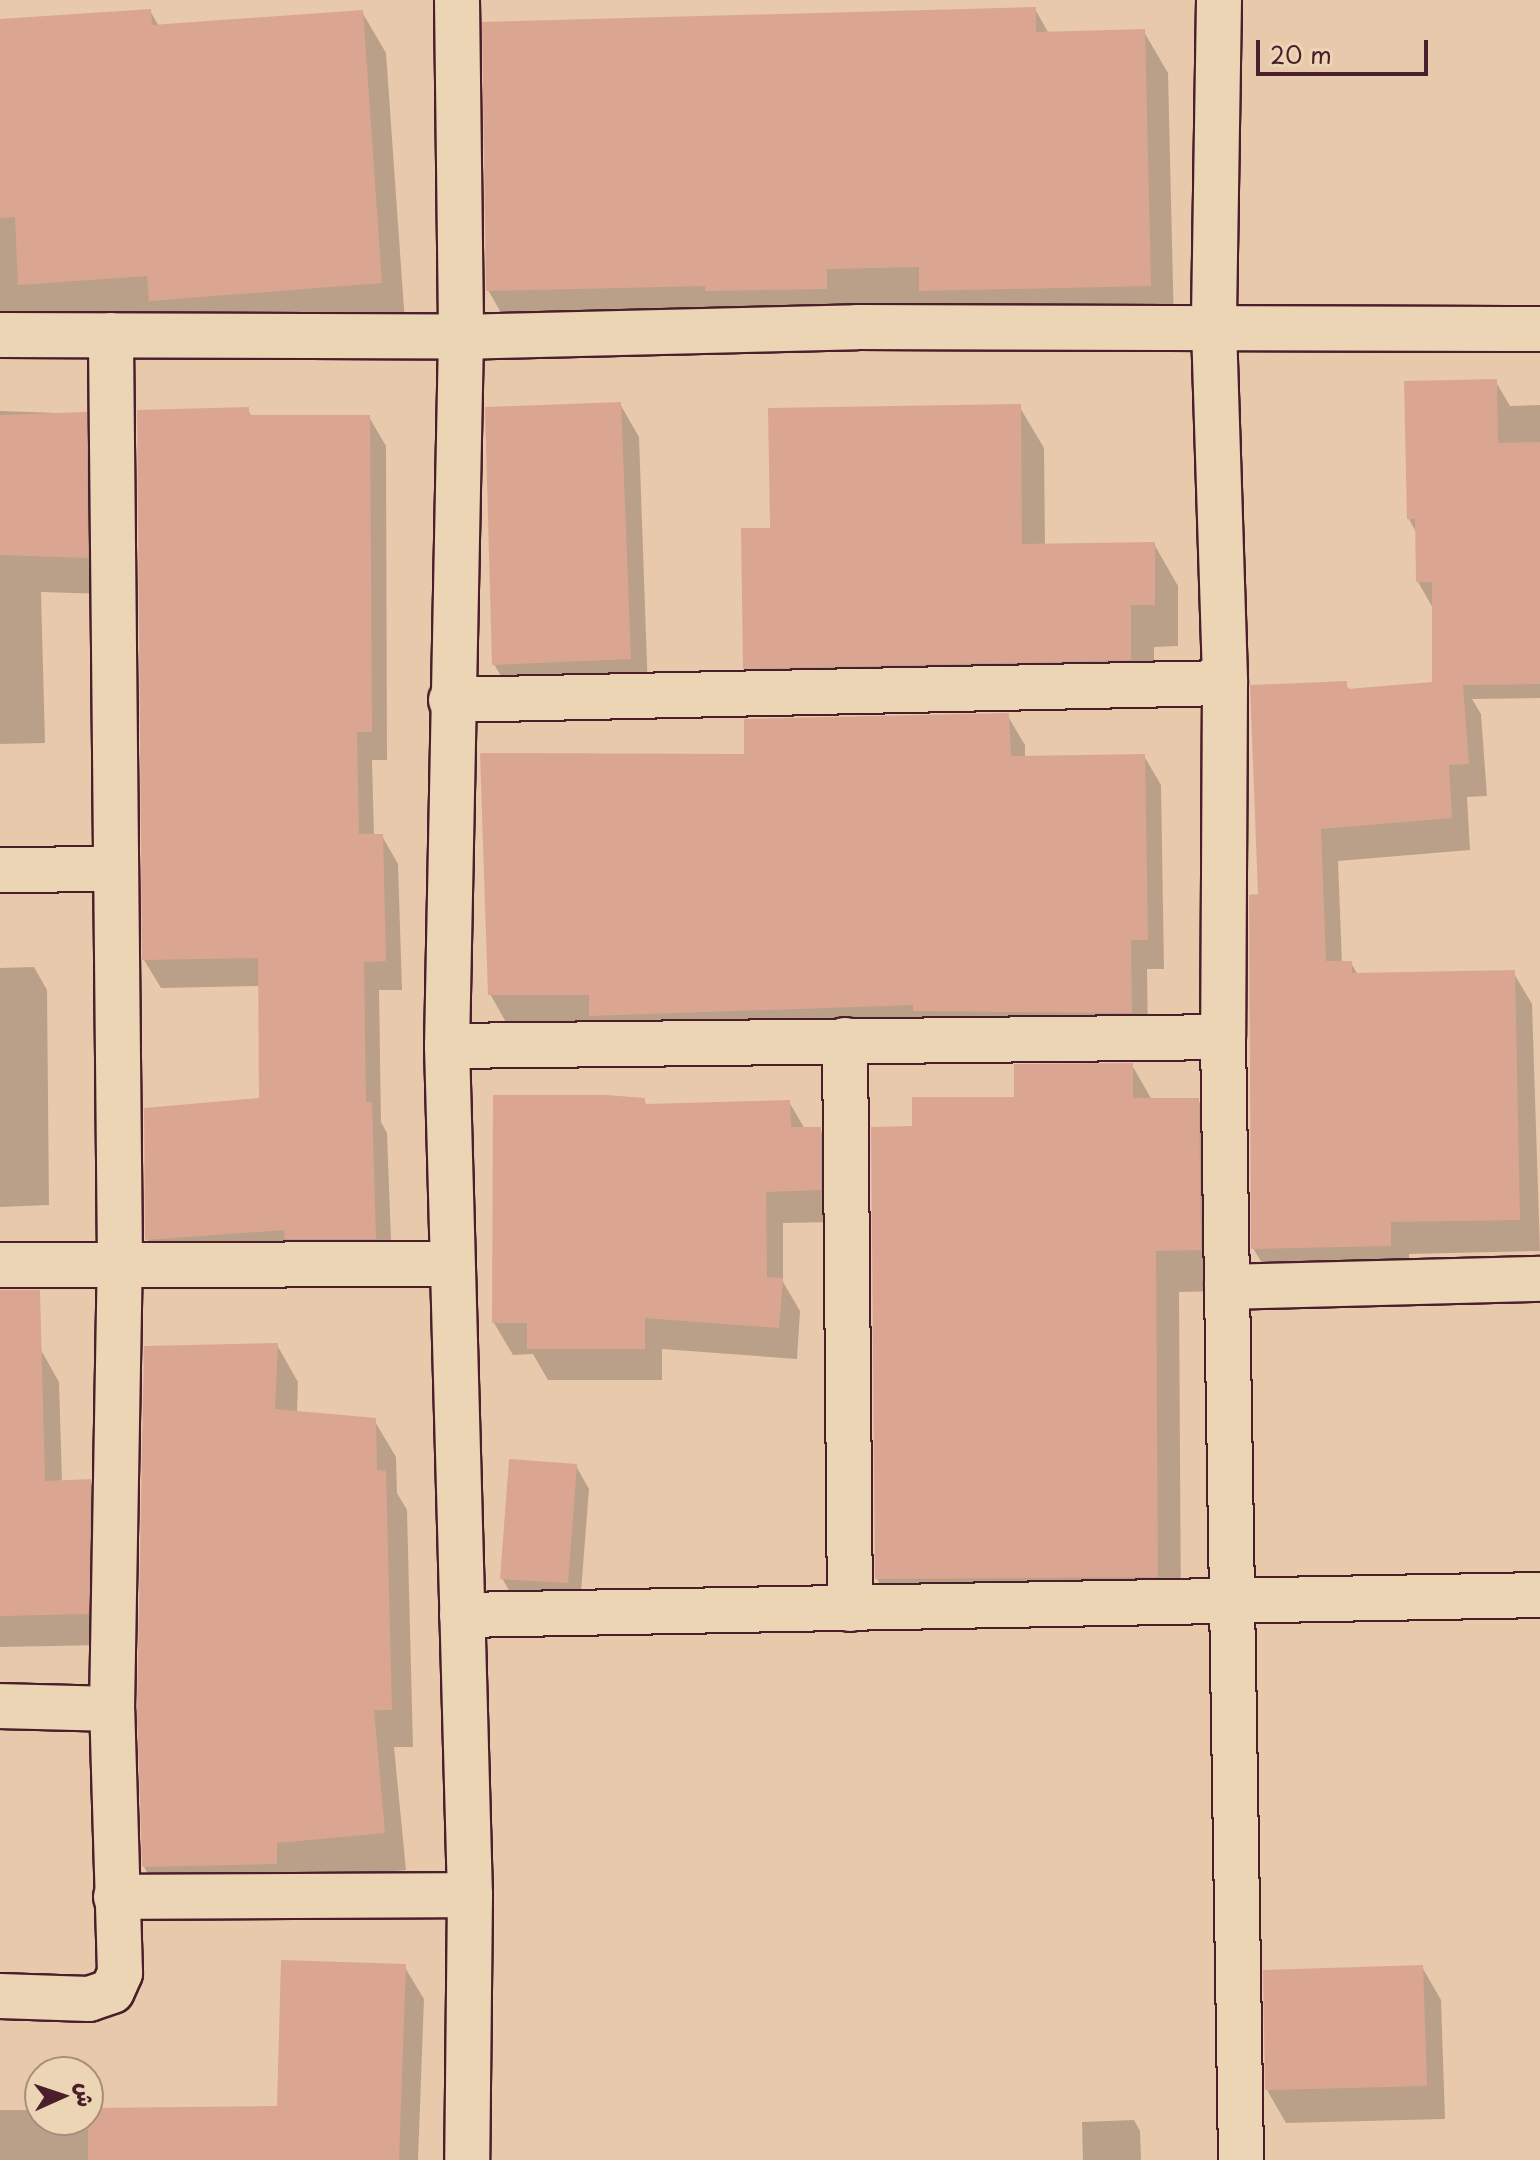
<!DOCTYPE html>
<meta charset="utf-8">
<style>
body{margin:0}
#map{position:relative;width:1540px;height:2160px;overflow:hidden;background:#e9c9ab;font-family:"Playpen Sans","Playpen Sans Arabic",sans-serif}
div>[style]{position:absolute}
.shadow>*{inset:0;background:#0003}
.building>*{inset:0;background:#dba691}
.roads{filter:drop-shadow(2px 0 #4a1f2b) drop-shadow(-2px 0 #4a1f2b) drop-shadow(0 2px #4a1f2b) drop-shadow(0 -2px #4a1f2b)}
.street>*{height:44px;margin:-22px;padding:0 22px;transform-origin:22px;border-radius:22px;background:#ecd5b5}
.secondary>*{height:44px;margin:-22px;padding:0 22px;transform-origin:22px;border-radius:22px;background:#ecd5b5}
span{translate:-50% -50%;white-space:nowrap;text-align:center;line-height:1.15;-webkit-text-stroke:6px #ecd5b5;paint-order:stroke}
.north{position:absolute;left:24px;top:2056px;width:80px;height:80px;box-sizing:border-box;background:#ecd5b5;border:2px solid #ab8c7e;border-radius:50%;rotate:87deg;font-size:22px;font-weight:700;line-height:32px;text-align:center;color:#4a1f2b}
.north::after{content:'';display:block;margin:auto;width:28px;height:36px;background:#4a1f2b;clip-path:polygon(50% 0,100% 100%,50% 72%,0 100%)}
.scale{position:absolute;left:1256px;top:40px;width:172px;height:36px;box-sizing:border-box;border:4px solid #4a1f2b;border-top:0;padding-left:10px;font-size:24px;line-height:28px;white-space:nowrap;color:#4a1f2b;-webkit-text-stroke:6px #ecd5b5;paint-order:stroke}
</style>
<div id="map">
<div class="shadow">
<div style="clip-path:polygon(1035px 9px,1049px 34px,1144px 32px,1168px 73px,1174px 327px,512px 332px,488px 290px)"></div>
<div style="clip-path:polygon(150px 11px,159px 26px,362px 12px,386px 53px,405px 323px,0 329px,0 21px)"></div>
<div style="clip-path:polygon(1496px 382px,1510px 406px,1540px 405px,1540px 698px,1472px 699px,1481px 714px,1487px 796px,1467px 797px,1470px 850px,1338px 861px,1342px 963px,1351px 963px,1358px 975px,1513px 972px,1532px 1004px,1540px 1251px,1409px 1254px,1409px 1278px,1272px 1280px,1253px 1248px,1261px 896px,1345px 683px,1350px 691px,1442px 683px,1434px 610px,1418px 582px,1417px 534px,1409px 519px)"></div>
<div style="clip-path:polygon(620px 404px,639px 437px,648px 692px,513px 697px,494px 664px)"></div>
<div style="clip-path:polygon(1019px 406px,1044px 448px,1045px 546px,1154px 544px,1178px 586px,1178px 646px,1154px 647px,1154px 701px,769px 710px,745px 668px,772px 530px)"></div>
<div style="clip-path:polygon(247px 409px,252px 417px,369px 417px,386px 446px,387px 760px,372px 760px,374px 836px,382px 836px,398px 864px,402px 990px,379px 990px,381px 1122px,387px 1133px,392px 1267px,163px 1268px,147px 1239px,262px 1100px,260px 986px,161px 988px,144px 960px)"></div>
<div style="clip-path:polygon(0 411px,86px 414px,107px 451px,108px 594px,41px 592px,45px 743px,0 744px)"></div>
<div style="clip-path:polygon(1007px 715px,1025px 745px,1025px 757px,1144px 756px,1161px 785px,1164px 969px,1147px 969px,1148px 1042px,507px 1024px,490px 994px,746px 756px)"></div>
<div style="clip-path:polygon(34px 967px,47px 990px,49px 1205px,0 1207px,0 968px)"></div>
<div style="clip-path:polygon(1132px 1065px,1152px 1100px,1198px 1100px,1222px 1141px,1224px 1291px,1179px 1292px,1181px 1618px,901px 1621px,877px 1579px,914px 1128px)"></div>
<div style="clip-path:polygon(644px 1100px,647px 1106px,789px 1102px,805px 1129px,820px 1129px,838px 1161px,838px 1222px,783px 1223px,783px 1282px,800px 1311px,797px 1359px,662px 1349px,662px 1380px,548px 1380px,533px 1354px,513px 1355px,494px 1323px)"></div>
<div style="clip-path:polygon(277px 1345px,298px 1382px,297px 1413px,374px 1420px,396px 1457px,397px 1493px,407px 1510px,413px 1747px,394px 1747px,406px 1870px,297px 1880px,165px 1904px,144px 1867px)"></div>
<div style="clip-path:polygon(41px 1350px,59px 1382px,62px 1482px,90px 1481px,108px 1512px,106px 1645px,0 1647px,0 1351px)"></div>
<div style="clip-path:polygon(576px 1466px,589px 1489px,580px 1605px,515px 1601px,502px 1578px)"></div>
<div style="clip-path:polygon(404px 1966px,424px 1999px,418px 2160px,0 2160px,0 2110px,40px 2110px,40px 2120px,88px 2120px,88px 2109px,279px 2108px)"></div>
<div style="clip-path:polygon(1422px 1967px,1441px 2000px,1445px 2119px,1286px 2123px,1267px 2090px)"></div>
<div style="clip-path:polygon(1134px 2120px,1140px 2131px,1141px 2160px,1083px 2160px,1082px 2122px)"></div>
</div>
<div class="building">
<div style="clip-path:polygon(1036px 7px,1036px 32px,1145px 29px,1151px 286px,919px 291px,919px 267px,827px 269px,827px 289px,705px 291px,705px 286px,486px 291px,482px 22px)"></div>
<div style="clip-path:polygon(151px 9px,152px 25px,363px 10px,382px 283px,149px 301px,147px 276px,18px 285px,15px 217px,0 218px,0 19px)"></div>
<div style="clip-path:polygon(1497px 379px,1498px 443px,1540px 442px,1540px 684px,1463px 685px,1469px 764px,1449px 765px,1452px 818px,1321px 829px,1326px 961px,1352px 961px,1352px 973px,1515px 970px,1520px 1220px,1391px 1222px,1391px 1246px,1251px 1249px,1249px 895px,1258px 894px,1250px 685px,1347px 681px,1347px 689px,1432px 682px,1432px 582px,1416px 582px,1415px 519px,1407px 519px,1404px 381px)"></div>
<div style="clip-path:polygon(621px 402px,631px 659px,492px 665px,485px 407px)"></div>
<div style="clip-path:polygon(1021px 404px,1022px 544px,1155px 542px,1155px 605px,1131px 605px,1131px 660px,743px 669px,741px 528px,770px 528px,768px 408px)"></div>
<div style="clip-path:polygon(249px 407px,249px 415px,370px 415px,372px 732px,357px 732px,359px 834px,383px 834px,386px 961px,364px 962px,366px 1102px,372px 1102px,376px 1239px,285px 1239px,284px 1230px,145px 1240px,144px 1108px,259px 1098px,258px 958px,142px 960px,137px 410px)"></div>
<div style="clip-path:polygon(87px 412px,88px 558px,0 555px,0 415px)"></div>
<div style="clip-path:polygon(1009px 713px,1011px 756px,1145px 754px,1148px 940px,1131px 940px,1132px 1013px,913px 1011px,913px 1005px,589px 1016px,589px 995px,488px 995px,480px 753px,744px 754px,744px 719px)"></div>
<div style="clip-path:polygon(1133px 1063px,1133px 1098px,1199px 1098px,1201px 1250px,1156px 1251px,1158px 1577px,875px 1579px,871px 1127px,912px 1126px,912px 1097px,1014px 1097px,1014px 1064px)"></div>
<div style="clip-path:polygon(493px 1095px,606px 1095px,645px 1098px,645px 1104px,790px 1100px,791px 1127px,821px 1127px,821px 1190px,766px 1192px,767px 1277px,783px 1278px,779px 1328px,645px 1318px,645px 1349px,527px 1349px,527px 1323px,492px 1323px)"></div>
<div style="clip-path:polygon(0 1290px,40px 1290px,45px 1481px,91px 1479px,89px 1614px,0 1616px)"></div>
<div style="clip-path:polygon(278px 1343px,275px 1409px,376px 1418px,377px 1470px,386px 1471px,392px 1710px,374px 1710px,385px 1833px,277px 1843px,277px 1864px,142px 1867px,137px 1709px,144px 1346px)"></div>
<div style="clip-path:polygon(509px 1459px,577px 1464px,568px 1583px,500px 1579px)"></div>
<div style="clip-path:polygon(281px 1960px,406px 1964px,399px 2160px,88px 2160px,88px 2108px,277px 2106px)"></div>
<div style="clip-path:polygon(1423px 1965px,1427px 2086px,1265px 2090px,1263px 1970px)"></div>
</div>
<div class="roads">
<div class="street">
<div style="left:457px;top:0;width:337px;rotate:89.3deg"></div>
<div style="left:461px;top:337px;width:709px;rotate:91.13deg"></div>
<div style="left:447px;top:1046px;width:849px;rotate:88.45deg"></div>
<div style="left:470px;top:1895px;width:265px;rotate:90.6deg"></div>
<div style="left:1219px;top:0;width:328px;rotate:90.9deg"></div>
<div style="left:1214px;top:328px;width:355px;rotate:88.2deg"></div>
<div style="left:1225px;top:683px;width:354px;rotate:90.3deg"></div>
<div style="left:1223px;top:1037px;width:1123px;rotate:89.08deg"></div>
<div style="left:451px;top:700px;width:774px;rotate:-1.26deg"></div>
<div style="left:0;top:870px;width:116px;rotate:-0.5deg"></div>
<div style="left:845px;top:1040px;width:569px;rotate:89.5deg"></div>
<div style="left:447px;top:1046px;width:776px;rotate:-0.66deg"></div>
<div style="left:0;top:1265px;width:451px;rotate:-0.1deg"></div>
<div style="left:1227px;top:1287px;width:313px;rotate:-1.5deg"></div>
<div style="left:462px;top:1615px;width:1078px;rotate:-1.06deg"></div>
<div style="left:0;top:1706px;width:112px;rotate:1.5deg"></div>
<div style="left:116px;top:1897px;width:354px;rotate:-0.3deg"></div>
<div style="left:0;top:1996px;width:89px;rotate:1.9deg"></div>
<div style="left:89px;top:1999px;width:24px;rotate:-19deg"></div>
<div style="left:112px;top:1991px;width:20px;rotate:-66deg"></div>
<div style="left:120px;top:1973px;width:264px;rotate:-91.7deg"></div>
<div style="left:112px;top:1709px;width:447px;rotate:-89deg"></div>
<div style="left:120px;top:1262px;width:927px;rotate:-90.56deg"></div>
</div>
<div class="secondary">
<div style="left:0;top:335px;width:461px;rotate:0.2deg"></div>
<div style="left:461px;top:337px;width:396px;rotate:-1.4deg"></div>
<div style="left:857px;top:327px;width:683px;rotate:0.17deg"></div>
</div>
</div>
<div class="north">ش</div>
<div class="scale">20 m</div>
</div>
